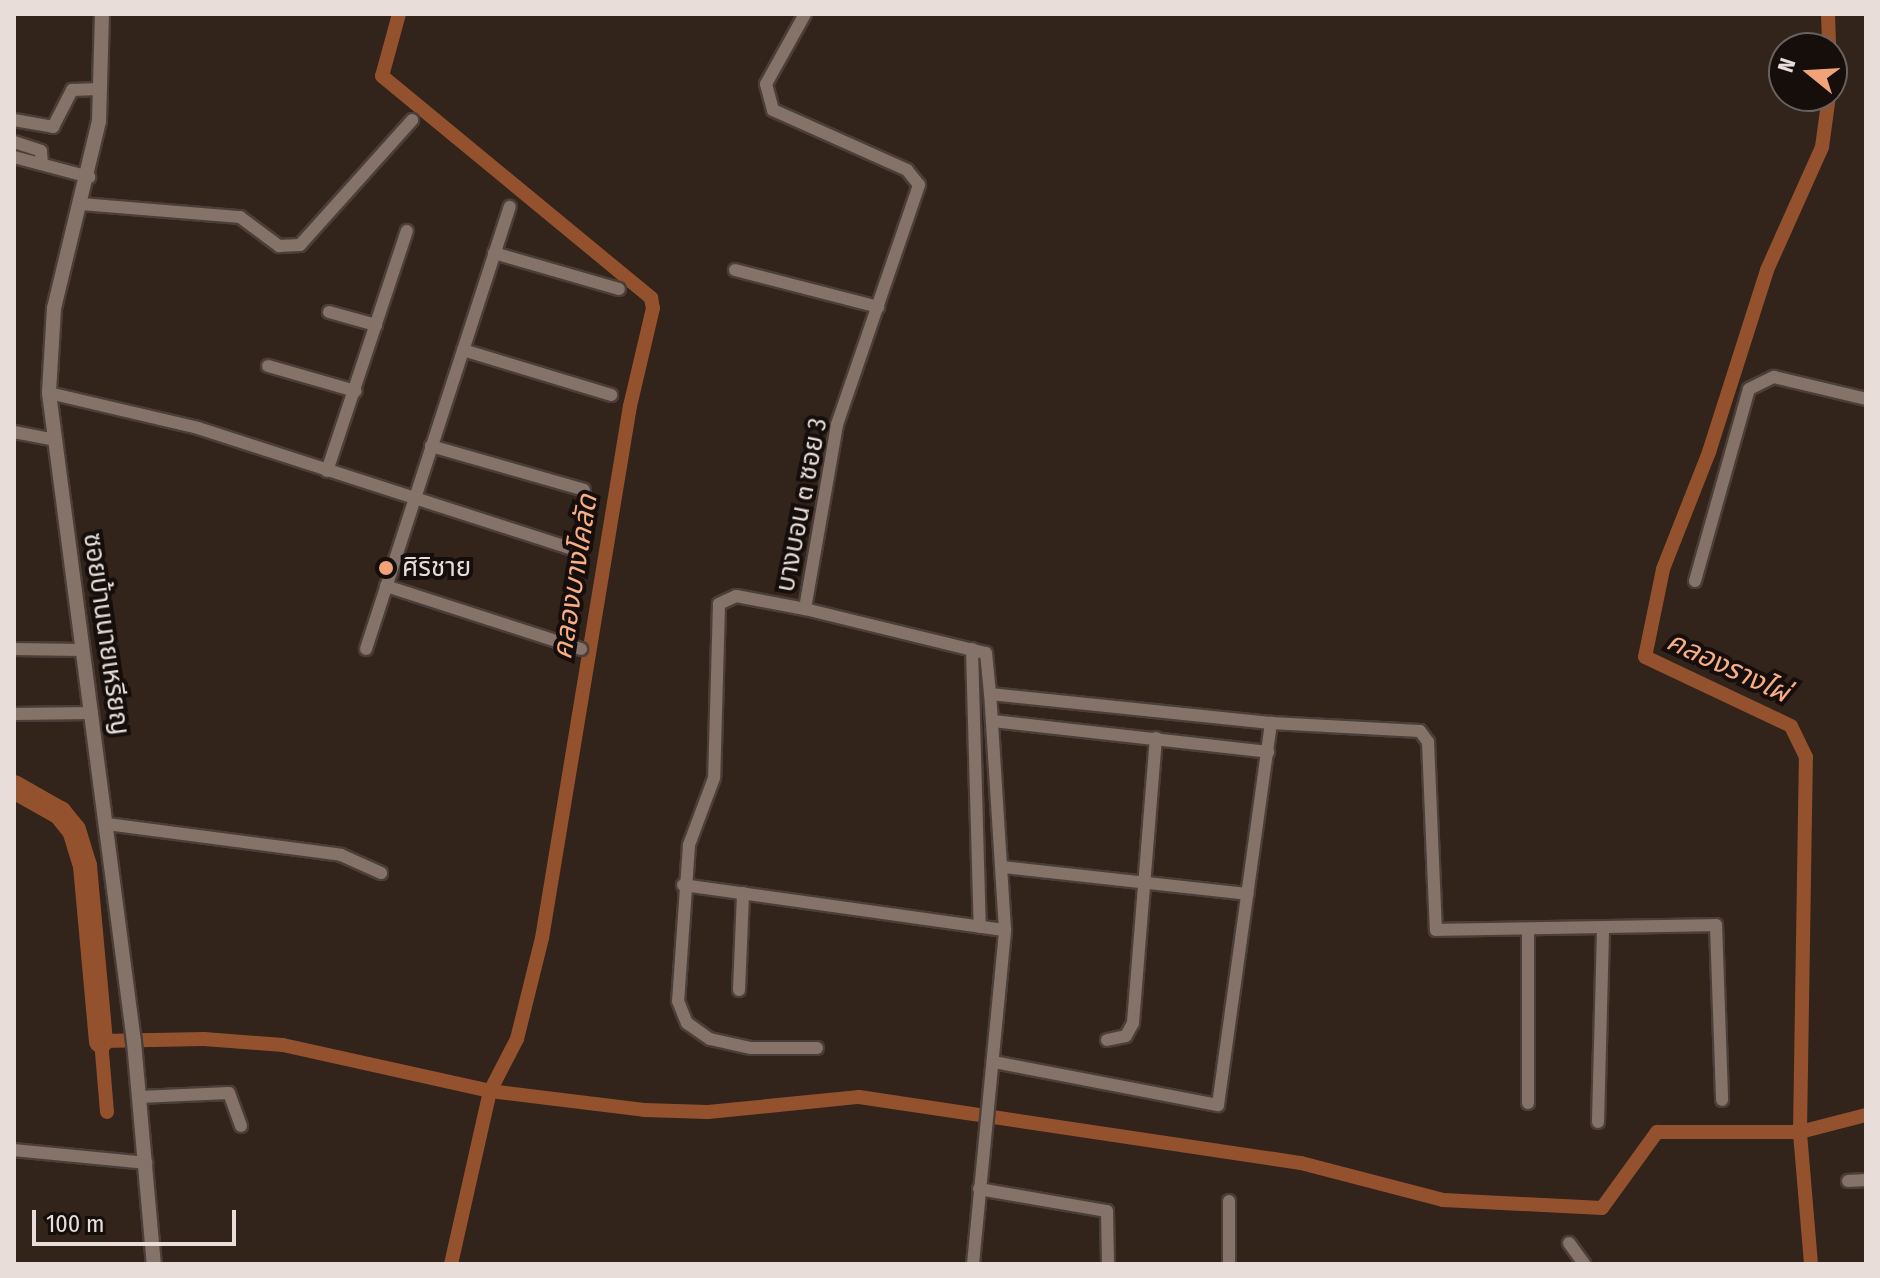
<!DOCTYPE html>
<meta charset="utf-8">
<style>
body{margin:0}
#map{position:relative;width:1880px;height:1278px;overflow:hidden;background:#32231b;font-family:"Fira Sans Condensed","Noto Sans Thai",sans-serif}
div>[style]{position:absolute}
.canal>*{height:14px;margin:-7px;padding:0 7px;transform-origin:7px;border-radius:7px;background:#93522d}
.river>*{height:24px;margin:-12px;padding:0 12px;transform-origin:12px;border-radius:12px;background:#93522d}
.roads{filter:drop-shadow(2px 0 #4b3e38) drop-shadow(-2px 0 #4b3e38) drop-shadow(0 2px #4b3e38) drop-shadow(0 -2px #4b3e38)}
.minor>*{height:12px;margin:-6px;padding:0 6px;transform-origin:6px;border-radius:6px;background:#857369}
.tertiary>*{height:14px;margin:-7px;padding:0 7px;transform-origin:7px;border-radius:7px;background:#857369}
.dots>*{width:22px;height:22px;translate:-50% -50%;box-sizing:border-box;border:4px solid #150e0b;border-radius:50%}
span{translate:-50% -50%;white-space:nowrap;text-align:center;line-height:1.15;-webkit-text-stroke:8px #150e0b;paint-order:stroke}
.street-label{font-size:26px;color:#e8ddd8}
.poi-label{font-size:26px;color:#e8ddd8}
.left{translate:0 -50%;text-align:left}
.water-label{font-size:28px;color:#f9ae85;font-style:italic}
.frame{position:absolute;inset:0;border:16px solid #e8ddd8;pointer-events:none}
.north{position:absolute;left:1768px;top:32px;width:80px;height:80px;box-sizing:border-box;background:#150e0b;border:2px solid #69615d;border-radius:50%;rotate:288deg;font-size:22px;font-weight:700;line-height:32px;text-align:center;color:#e8ddd8}
.north::after{content:'';display:block;margin:auto;width:28px;height:36px;background:#f0a278;clip-path:polygon(50% 0,100% 100%,50% 72%,0 100%)}
.scale{position:absolute;left:32px;top:1210px;width:204px;height:36px;box-sizing:border-box;border:4px solid #e8ddd8;border-top:0;padding-left:10px;font-size:24px;line-height:28px;white-space:nowrap;color:#e8ddd8;-webkit-text-stroke:6px #150e0b;paint-order:stroke}
</style>
<div id="map">
<div class="canal">
<div style="left:399px;top:14px;width:64px;rotate:105.3deg"></div>
<div style="left:382px;top:76px;width:349px;rotate:39.5deg"></div>
<div style="left:651px;top:298px;width:10px;rotate:79deg"></div>
<div style="left:653px;top:308px;width:101px;rotate:103.2deg"></div>
<div style="left:630px;top:406px;width:539px;rotate:99.39deg"></div>
<div style="left:542px;top:938px;width:104px;rotate:103.9deg"></div>
<div style="left:517px;top:1039px;width:59px;rotate:117.4deg"></div>
<div style="left:490px;top:1091px;width:177px;rotate:102.7deg"></div>
<div style="left:1828px;top:14px;width:34px;rotate:88deg"></div>
<div style="left:107px;top:1112px;width:71px;rotate:-94.8deg"></div>
<div style="left:101px;top:1041px;width:103px;rotate:-1.1deg"></div>
<div style="left:204px;top:1039px;width:79px;rotate:4.3deg"></div>
<div style="left:283px;top:1045px;width:212px;rotate:12.5deg"></div>
<div style="left:490px;top:1091px;width:155px;rotate:7deg"></div>
<div style="left:644px;top:1110px;width:64px;rotate:1.8deg"></div>
<div style="left:708px;top:1112px;width:152px;rotate:-5.7deg"></div>
<div style="left:859px;top:1097px;width:447px;rotate:8.5deg"></div>
<div style="left:1301px;top:1163px;width:147px;rotate:14.6deg"></div>
<div style="left:1443px;top:1200px;width:159px;rotate:2.9deg"></div>
<div style="left:1602px;top:1208px;width:94px;rotate:-54.1deg"></div>
<div style="left:1657px;top:1132px;width:143px"></div>
<div style="left:1800px;top:1132px;width:68px;rotate:-14.4deg"></div>
<div style="left:1811px;top:1264px;width:132px;rotate:-94.8deg"></div>
<div style="left:1800px;top:1132px;width:375px;rotate:-89.1deg"></div>
<div style="left:1806px;top:757px;width:34px;rotate:-116deg"></div>
<div style="left:1791px;top:726px;width:161px;rotate:-154.7deg"></div>
<div style="left:1645px;top:657px;width:90px;rotate:-78.4deg"></div>
<div style="left:1663px;top:569px;width:126px;rotate:-68.5deg"></div>
<div style="left:1709px;top:452px;width:191px;rotate:-72.3deg"></div>
<div style="left:1767px;top:270px;width:135px;rotate:-65.9deg"></div>
<div style="left:1822px;top:147px;width:51px;rotate:-82.2deg"></div>
</div>
<div class="river">
<div style="left:14px;top:787px;width:53px;rotate:29.5deg"></div>
<div style="left:60px;top:813px;width:22px;rotate:51deg"></div>
<div style="left:74px;top:830px;width:38px;rotate:73deg"></div>
<div style="left:85px;top:866px;width:176px;rotate:84.8deg"></div>
</div>
<div class="roads">
<div class="minor">
<div style="left:805px;top:14px;width:80px;rotate:119.1deg"></div>
<div style="left:766px;top:84px;width:27px;rotate:75deg"></div>
<div style="left:773px;top:110px;width:147px;rotate:24.1deg"></div>
<div style="left:907px;top:170px;width:19px;rotate:51deg"></div>
<div style="left:919px;top:185px;width:254px;rotate:108.9deg"></div>
<div style="left:837px;top:425px;width:187px;rotate:99.9deg"></div>
<div style="left:805px;top:609px;width:70px;rotate:-169.3deg"></div>
<div style="left:736px;top:596px;width:19px;rotate:155deg"></div>
<div style="left:719px;top:604px;width:174px;rotate:91.6deg"></div>
<div style="left:714px;top:778px;width:72px;rotate:110.5deg"></div>
<div style="left:689px;top:845px;width:156px;rotate:94deg"></div>
<div style="left:678px;top:1001px;width:24px;rotate:68deg"></div>
<div style="left:687px;top:1023px;width:28px;rotate:35deg"></div>
<div style="left:710px;top:1039px;width:42px;rotate:12.4deg"></div>
<div style="left:751px;top:1048px;width:66px"></div>
<div style="left:14px;top:120px;width:40px;rotate:10deg"></div>
<div style="left:53px;top:127px;width:42px;rotate:-62.8deg"></div>
<div style="left:72px;top:90px;width:27px;rotate:-2deg"></div>
<div style="left:14px;top:142px;width:28px;rotate:18deg"></div>
<div style="left:41px;top:151px;width:13px;rotate:86deg"></div>
<div style="left:14px;top:157px;width:78px;rotate:14.9deg"></div>
<div style="left:81px;top:204px;width:160px;rotate:4.7deg"></div>
<div style="left:240px;top:217px;width:49px;rotate:36.6deg"></div>
<div style="left:279px;top:246px;width:21px;rotate:-3deg"></div>
<div style="left:300px;top:245px;width:168px;rotate:-48.1deg"></div>
<div style="left:494px;top:253px;width:130px;rotate:16.1deg"></div>
<div style="left:735px;top:270px;width:148px;rotate:14.5deg"></div>
<div style="left:329px;top:312px;width:49px;rotate:15.5deg"></div>
<div style="left:463px;top:350px;width:155px;rotate:16.9deg"></div>
<div style="left:268px;top:366px;width:91px;rotate:16deg"></div>
<div style="left:49px;top:393px;width:153px;rotate:13.2deg"></div>
<div style="left:198px;top:428px;width:397px;rotate:17.9deg"></div>
<div style="left:14px;top:432px;width:43px;rotate:10.8deg"></div>
<div style="left:431px;top:446px;width:159px;rotate:16deg"></div>
<div style="left:327px;top:471px;width:253px;rotate:-71.6deg"></div>
<div style="left:1695px;top:581px;width:199px;rotate:-74.3deg"></div>
<div style="left:1749px;top:389px;width:28px;rotate:-26deg"></div>
<div style="left:1774px;top:377px;width:95px;rotate:13.4deg"></div>
<div style="left:386px;top:586px;width:205px;rotate:17.9deg"></div>
<div style="left:805px;top:609px;width:186px;rotate:13.7deg"></div>
<div style="left:986px;top:653px;width:41px;rotate:84.4deg"></div>
<div style="left:990px;top:694px;width:282px;rotate:5.9deg"></div>
<div style="left:1271px;top:723px;width:149px;rotate:3.1deg"></div>
<div style="left:1420px;top:731px;width:14px;rotate:54deg"></div>
<div style="left:1428px;top:742px;width:188px;rotate:87.6deg"></div>
<div style="left:1436px;top:930px;width:280px;rotate:-1deg"></div>
<div style="left:1716px;top:925px;width:175px;rotate:88deg"></div>
<div style="left:14px;top:649px;width:69px;rotate:0.8deg"></div>
<div style="left:366px;top:649px;width:465px;rotate:-72deg"></div>
<div style="left:972px;top:649px;width:278px;rotate:88.4deg"></div>
<div style="left:14px;top:714px;width:78px;rotate:-0.7deg"></div>
<div style="left:993px;top:721px;width:277px;rotate:6.4deg"></div>
<div style="left:107px;top:824px;width:236px;rotate:7.5deg"></div>
<div style="left:341px;top:855px;width:44px;rotate:24.2deg"></div>
<div style="left:1003px;top:867px;width:246px;rotate:6.3deg"></div>
<div style="left:683px;top:885px;width:325px;rotate:8deg"></div>
<div style="left:739px;top:990px;width:97px;rotate:-87.6deg"></div>
<div style="left:1107px;top:1040px;width:19px;rotate:-12deg"></div>
<div style="left:1126px;top:1036px;width:15px;rotate:-62deg"></div>
<div style="left:1133px;top:1023px;width:286px;rotate:-85.4deg"></div>
<div style="left:994px;top:1062px;width:228px;rotate:10.9deg"></div>
<div style="left:1218px;top:1105px;width:386px;rotate:-82.1deg"></div>
<div style="left:139px;top:1097px;width:90px;rotate:-2.5deg"></div>
<div style="left:229px;top:1093px;width:35px;rotate:70deg"></div>
<div style="left:1528px;top:1103px;width:173px;rotate:-90deg"></div>
<div style="left:1598px;top:1122px;width:193px;rotate:-88.5deg"></div>
<div style="left:14px;top:1150px;width:133px;rotate:5.6deg"></div>
<div style="left:1848px;top:1181px;width:18px;rotate:-3deg"></div>
<div style="left:979px;top:1189px;width:130px;rotate:9.8deg"></div>
<div style="left:1107px;top:1211px;width:53px;rotate:88.9deg"></div>
<div style="left:1569px;top:1243px;width:26px;rotate:54deg"></div>
<div style="left:973px;top:1264px;width:336px;rotate:-84.5deg"></div>
<div style="left:1005px;top:930px;width:236px;rotate:-93.6deg"></div>
<div style="left:1229px;top:1264px;width:63px;rotate:-90deg"></div>
</div>
<div class="tertiary">
<div style="left:102px;top:14px;width:107px;rotate:91.6deg"></div>
<div style="left:99px;top:121px;width:192px;rotate:103.5deg"></div>
<div style="left:54px;top:308px;width:85px;rotate:93.4deg"></div>
<div style="left:49px;top:393px;width:655px;rotate:82.54deg"></div>
<div style="left:134px;top:1042px;width:223px;rotate:84.9deg"></div>
</div>
</div>
<div class="dots">
<div style="left:386px;top:568px;background:#f0a278"></div>
</div>
<div class="street-label">
<span style="left:802px;top:505px;rotate:-79deg">บางบอน ๓ ซอย 3</span>
<span style="left:106px;top:634px;rotate:82deg">ซอยบ้านนายเหรียญ</span>
</div>
<div class="poi-label">
<span class="left" style="left:402px;top:568px">ศิริชาย</span>
</div>
<div class="water-label">
<span style="left:575px;top:577px;rotate:-81deg">คลองบางโคลัด</span>
<span style="left:1728px;top:667px;rotate:25deg">คลองรางไผ่</span>
</div>
<div class="frame"></div>
<div class="north">N</div>
<div class="scale">100 m</div>
</div>
